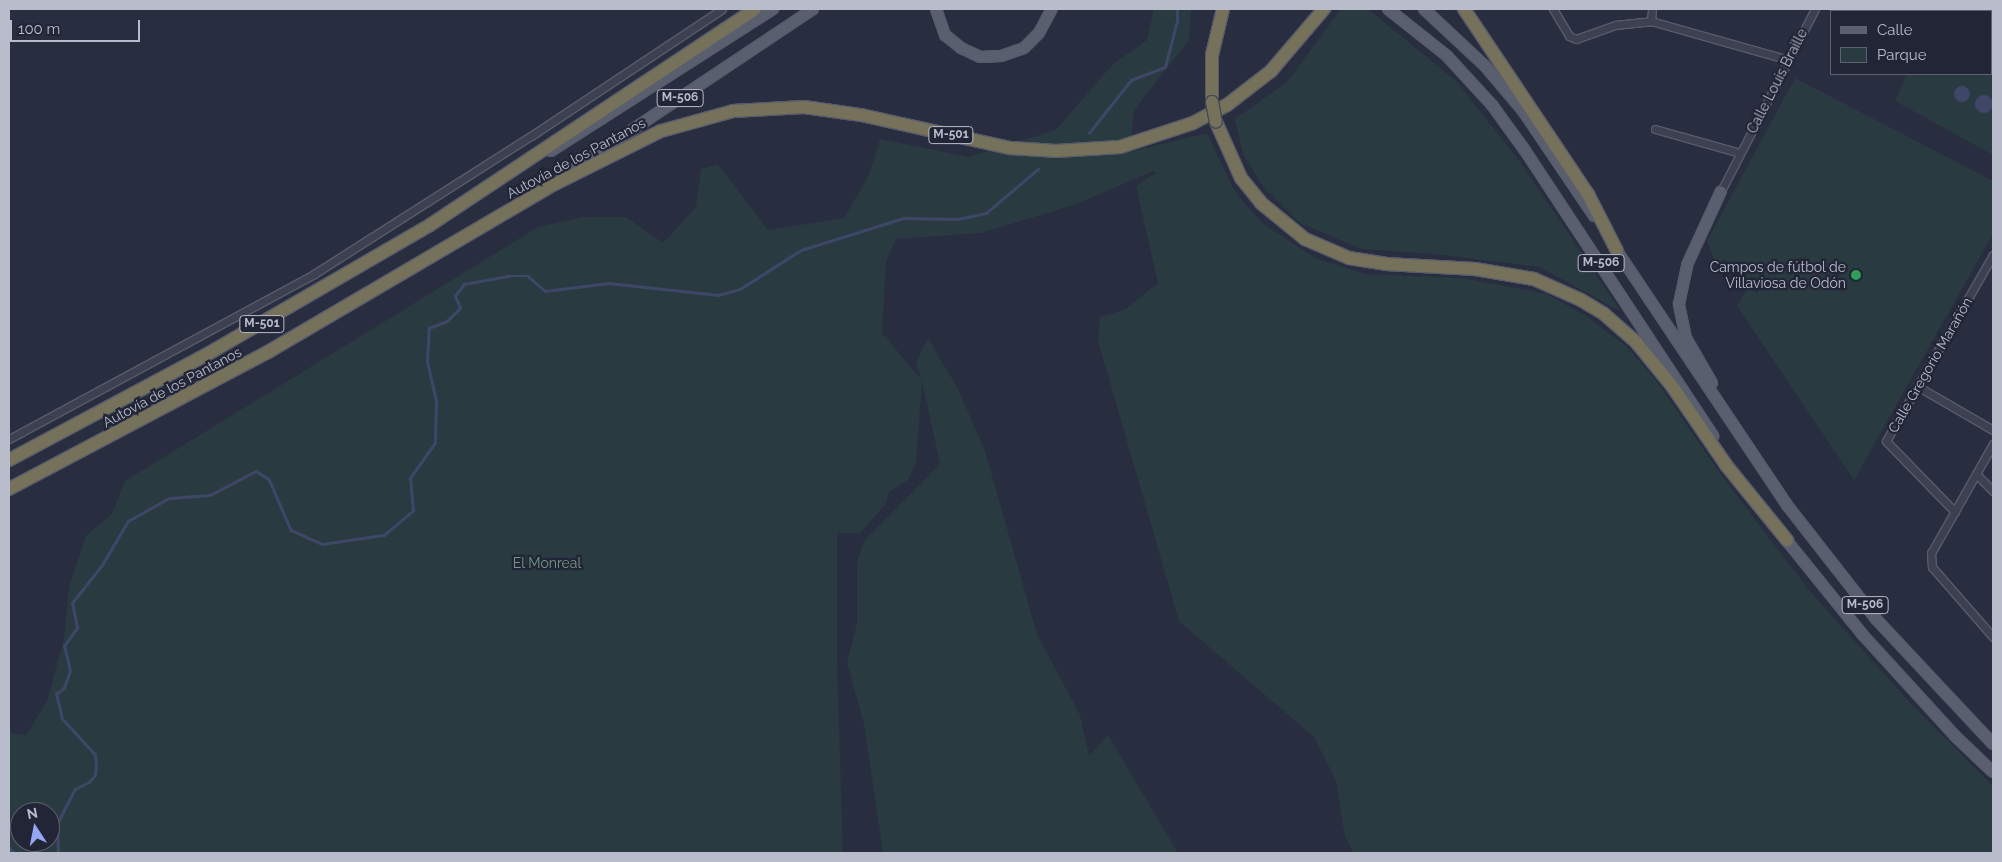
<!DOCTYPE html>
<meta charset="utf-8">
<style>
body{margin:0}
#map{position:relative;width:2002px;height:862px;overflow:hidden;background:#282d40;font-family:Raleway,sans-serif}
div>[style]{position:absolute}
.green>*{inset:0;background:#2a3a41}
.water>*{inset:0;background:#3f4768}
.round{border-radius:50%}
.stream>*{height:2.5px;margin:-1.25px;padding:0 1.25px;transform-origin:1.25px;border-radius:1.25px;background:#3f4768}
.roads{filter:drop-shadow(1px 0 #575b6b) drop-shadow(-1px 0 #575b6b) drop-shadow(0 1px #575b6b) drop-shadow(0 -1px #575b6b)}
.minor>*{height:7px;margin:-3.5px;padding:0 3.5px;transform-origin:3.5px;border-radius:3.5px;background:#3c4050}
.primary>*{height:10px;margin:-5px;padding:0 5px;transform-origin:5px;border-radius:5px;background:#5a5f70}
.motorway>*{height:12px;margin:-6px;padding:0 6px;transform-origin:6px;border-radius:6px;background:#76715a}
.bridges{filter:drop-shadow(1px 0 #444858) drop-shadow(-1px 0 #444858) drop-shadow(0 1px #444858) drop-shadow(0 -1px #444858)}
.motorway-bridge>*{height:12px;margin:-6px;padding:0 6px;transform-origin:6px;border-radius:6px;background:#76715a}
.dots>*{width:14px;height:14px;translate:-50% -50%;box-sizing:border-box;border:2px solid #212536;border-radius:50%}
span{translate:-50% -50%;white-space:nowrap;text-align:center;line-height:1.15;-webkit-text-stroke:4.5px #212536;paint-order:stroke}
.shield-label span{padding:1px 4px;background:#212536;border:1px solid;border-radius:4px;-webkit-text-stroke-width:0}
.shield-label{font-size:12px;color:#b9bccb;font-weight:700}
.street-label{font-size:14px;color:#b9bccb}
.poi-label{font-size:14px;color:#b9bccb}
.right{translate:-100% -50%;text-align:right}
.park-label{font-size:14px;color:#729a84}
.frame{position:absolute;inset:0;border:10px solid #b9bccb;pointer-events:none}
.legend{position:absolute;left:1830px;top:10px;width:162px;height:65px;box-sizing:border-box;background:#212536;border:1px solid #5e6172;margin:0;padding:6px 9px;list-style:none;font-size:15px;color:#b9bccb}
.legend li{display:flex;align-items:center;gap:10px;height:25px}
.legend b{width:25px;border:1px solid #5e6172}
.north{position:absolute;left:10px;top:802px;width:50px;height:50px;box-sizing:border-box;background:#212536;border:1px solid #5e6172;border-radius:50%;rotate:349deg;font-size:14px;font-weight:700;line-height:20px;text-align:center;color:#b9bccb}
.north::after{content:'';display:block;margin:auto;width:18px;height:22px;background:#96a6f2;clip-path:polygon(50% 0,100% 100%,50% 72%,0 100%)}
.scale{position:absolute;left:10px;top:20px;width:130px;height:22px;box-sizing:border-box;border:2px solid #b9bccb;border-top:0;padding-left:6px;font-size:15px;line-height:18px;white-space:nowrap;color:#b9bccb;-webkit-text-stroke:4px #212536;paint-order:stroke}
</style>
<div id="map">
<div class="green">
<div style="clip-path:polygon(evenodd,1154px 9px,1191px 9px,1189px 40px,1134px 110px,1130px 152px,1207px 133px,1233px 188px,1244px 203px,1265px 225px,1315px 258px,1365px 274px,1463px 278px,1547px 294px,1586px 316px,1625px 345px,1656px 380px,1721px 475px,1809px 590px,1911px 704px,1993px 786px,1993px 853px,1354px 853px,1345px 837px,1336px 781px,1314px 737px,1179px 621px,1098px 341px,1100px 317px,1124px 310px,1158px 283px,1136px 186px,1156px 173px,1154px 171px,1074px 205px,981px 233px,896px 239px,886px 262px,882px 333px,921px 379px,916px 362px,928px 338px,958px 389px,985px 451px,1037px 634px,1080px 715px,1089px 756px,1108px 735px,1178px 853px,883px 853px,864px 724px,847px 663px,857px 623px,857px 561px,864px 541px,940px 464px,922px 381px,916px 462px,908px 480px,889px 492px,886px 504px,860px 533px,837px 533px,837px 664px,843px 853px,9px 853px,9px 733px,26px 735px,47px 701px,64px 639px,69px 587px,86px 536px,112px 514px,125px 481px,538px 227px,583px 217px,626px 217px,663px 243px,696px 207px,701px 169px,718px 164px,768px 230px,844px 218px,869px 175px,880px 139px,969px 157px,1056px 130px,1112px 65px,1147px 40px,1154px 9px,20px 812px,50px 812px,50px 842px,20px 842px,20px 812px)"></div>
<div style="clip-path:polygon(1341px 9px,1368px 9px,1456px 81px,1521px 163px,1621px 312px,1540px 267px,1435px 254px,1361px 249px,1300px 223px,1264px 188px,1243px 154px,1235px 119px,1287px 82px)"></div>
<div style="clip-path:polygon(1993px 73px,1993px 155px,1895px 101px,1907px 74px)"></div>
<div style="clip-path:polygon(1795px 78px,1993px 181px,1993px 234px,1854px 480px,1737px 306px,1751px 282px,1723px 259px,1717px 267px,1707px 241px)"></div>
</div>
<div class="water">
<div class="round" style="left:1954px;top:86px;width:16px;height:16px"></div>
<div class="round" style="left:1975px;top:95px;width:18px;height:18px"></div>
</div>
<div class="stream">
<div style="left:1089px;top:133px;width:68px;rotate:-51.6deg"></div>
<div style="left:1131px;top:80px;width:36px;rotate:-21deg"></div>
<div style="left:1165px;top:67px;width:48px;rotate:-75.4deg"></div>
<div style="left:1177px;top:21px;width:12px;rotate:-90deg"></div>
<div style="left:9px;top:848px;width:8px;rotate:40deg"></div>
<div style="left:58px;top:853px;width:29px;rotate:-92deg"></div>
<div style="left:57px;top:824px;width:39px;rotate:-63deg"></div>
<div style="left:75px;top:789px;width:16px;rotate:-27deg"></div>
<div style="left:89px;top:782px;width:9px;rotate:-49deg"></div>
<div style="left:95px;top:775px;width:9px;rotate:-84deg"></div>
<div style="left:96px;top:766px;width:11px;rotate:-95deg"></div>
<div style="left:95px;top:755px;width:49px;rotate:-132.5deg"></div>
<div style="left:62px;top:719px;width:26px;rotate:-103deg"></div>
<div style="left:56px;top:694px;width:10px;rotate:-37deg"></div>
<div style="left:64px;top:688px;width:18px;rotate:-71deg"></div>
<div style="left:70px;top:671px;width:26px;rotate:-103deg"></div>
<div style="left:64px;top:646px;width:22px;rotate:-54deg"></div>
<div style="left:77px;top:628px;width:25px;rotate:-101deg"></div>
<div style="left:72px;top:603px;width:48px;rotate:-51.7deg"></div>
<div style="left:102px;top:565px;width:51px;rotate:-59.4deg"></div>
<div style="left:128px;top:521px;width:47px;rotate:-29.3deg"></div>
<div style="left:169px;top:498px;width:41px;rotate:-4.2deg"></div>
<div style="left:210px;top:495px;width:52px;rotate:-27.6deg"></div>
<div style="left:256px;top:471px;width:15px;rotate:32deg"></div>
<div style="left:269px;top:479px;width:56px;rotate:66.7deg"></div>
<div style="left:291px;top:530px;width:34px;rotate:24deg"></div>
<div style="left:322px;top:544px;width:63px;rotate:-8.3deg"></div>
<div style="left:384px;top:535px;width:38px;rotate:-40deg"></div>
<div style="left:413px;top:511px;width:33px;rotate:-95deg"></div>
<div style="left:410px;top:478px;width:43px;rotate:-54.5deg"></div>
<div style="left:435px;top:443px;width:42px;rotate:-88.6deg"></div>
<div style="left:436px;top:401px;width:40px;rotate:-103deg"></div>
<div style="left:427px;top:362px;width:34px;rotate:-87deg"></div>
<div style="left:429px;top:328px;width:19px;rotate:-21deg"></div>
<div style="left:447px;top:321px;width:18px;rotate:-45deg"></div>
<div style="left:460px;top:308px;width:13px;rotate:-113deg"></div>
<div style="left:455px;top:296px;width:15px;rotate:-53deg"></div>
<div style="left:464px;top:284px;width:45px;rotate:-10.3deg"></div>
<div style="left:508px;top:276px;width:20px"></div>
<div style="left:528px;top:276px;width:23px;rotate:41deg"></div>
<div style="left:545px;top:291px;width:64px;rotate:-7.2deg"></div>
<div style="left:608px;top:283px;width:111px;rotate:6.2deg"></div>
<div style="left:718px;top:295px;width:23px;rotate:-15deg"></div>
<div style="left:740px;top:289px;width:72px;rotate:-32.6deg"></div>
<div style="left:801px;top:250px;width:108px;rotate:-17.3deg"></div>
<div style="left:904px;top:218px;width:54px;rotate:1.1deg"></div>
<div style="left:958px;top:219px;width:29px;rotate:-12deg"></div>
<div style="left:986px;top:213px;width:68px;rotate:-40.2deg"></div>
</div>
<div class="roads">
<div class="minor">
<div style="left:1553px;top:9px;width:31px;rotate:59deg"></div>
<div style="left:1569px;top:36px;width:8px;rotate:23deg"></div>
<div style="left:1576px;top:39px;width:41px;rotate:-19.7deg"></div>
<div style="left:1615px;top:25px;width:36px;rotate:-6deg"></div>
<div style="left:1651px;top:21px;width:143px;rotate:15.8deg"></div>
<div style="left:1862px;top:9px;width:7px;rotate:16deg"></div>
<div style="left:1991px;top:17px;width:5px;rotate:-68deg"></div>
<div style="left:1651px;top:21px;width:12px;rotate:-85deg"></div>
<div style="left:1991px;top:61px;width:2px;rotate:27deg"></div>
<div style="left:1655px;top:129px;width:88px;rotate:15.8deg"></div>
<div style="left:1721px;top:191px;width:205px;rotate:-62.7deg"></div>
<div style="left:1917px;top:386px;width:88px;rotate:30.1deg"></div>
<div style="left:9px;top:439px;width:347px;rotate:-28.4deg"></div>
<div style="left:314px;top:274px;width:257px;rotate:-32.5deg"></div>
<div style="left:531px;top:136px;width:229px;rotate:-33.6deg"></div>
<div style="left:1993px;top:444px;width:125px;rotate:119.6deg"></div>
<div style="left:1931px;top:553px;width:14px;rotate:86deg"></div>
<div style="left:1932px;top:567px;width:93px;rotate:48.9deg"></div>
<div style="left:1976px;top:474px;width:24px;rotate:45deg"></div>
<div style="left:1955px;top:512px;width:99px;rotate:-134.2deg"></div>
<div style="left:1886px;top:441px;width:215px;rotate:-60.1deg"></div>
</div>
<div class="primary">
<div style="left:936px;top:9px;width:28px;rotate:71deg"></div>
<div style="left:945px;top:35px;width:21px;rotate:39deg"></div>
<div style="left:961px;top:48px;width:21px;rotate:25deg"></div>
<div style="left:980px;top:57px;width:21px;rotate:-3deg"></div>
<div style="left:1001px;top:56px;width:24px;rotate:-19deg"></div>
<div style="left:1024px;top:48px;width:21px;rotate:-45deg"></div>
<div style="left:1039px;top:33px;width:27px;rotate:-62deg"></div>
<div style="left:1388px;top:9px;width:75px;rotate:38.5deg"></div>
<div style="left:1447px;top:56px;width:67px;rotate:47.4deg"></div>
<div style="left:1492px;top:105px;width:54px;rotate:54deg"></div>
<div style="left:1524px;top:149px;width:344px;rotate:56.6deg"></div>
<div style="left:1424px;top:9px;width:83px;rotate:43.1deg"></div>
<div style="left:1485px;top:66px;width:59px;rotate:49.8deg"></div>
<div style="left:1523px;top:111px;width:127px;rotate:55.9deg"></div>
<div style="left:551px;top:151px;width:264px;rotate:-32.6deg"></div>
<div style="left:566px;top:174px;width:297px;rotate:-33.7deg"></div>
<div style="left:1613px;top:245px;width:313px;rotate:56.2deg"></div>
<div style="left:1787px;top:505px;width:145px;rotate:52deg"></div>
<div style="left:1876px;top:619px;width:171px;rotate:46.9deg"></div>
<div style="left:1712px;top:383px;width:52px;rotate:-120deg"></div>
<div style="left:1686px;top:338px;width:35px;rotate:-102deg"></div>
<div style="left:1679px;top:304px;width:40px;rotate:-78deg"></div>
<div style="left:1687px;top:265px;width:81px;rotate:-65.3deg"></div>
<div style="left:1783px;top:536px;width:126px;rotate:51.1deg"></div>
<div style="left:1862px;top:634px;width:138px;rotate:47.6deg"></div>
<div style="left:1955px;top:736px;width:52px;rotate:43.5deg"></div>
</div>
<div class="motorway">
<div style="left:1464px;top:9px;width:223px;rotate:56.2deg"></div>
<div style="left:1588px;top:194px;width:64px;rotate:63deg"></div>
<div style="left:1212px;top:102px;width:47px;rotate:-90deg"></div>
<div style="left:1212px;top:55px;width:47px;rotate:-76.6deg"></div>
<div style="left:1216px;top:122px;width:61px;rotate:65.9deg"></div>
<div style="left:1241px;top:178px;width:32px;rotate:51deg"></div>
<div style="left:1261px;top:203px;width:57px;rotate:39.3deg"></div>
<div style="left:1305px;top:239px;width:48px;rotate:23.4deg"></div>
<div style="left:1349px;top:258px;width:37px;rotate:9deg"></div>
<div style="left:1386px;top:264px;width:89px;rotate:3.2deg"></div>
<div style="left:1475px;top:269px;width:60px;rotate:9.6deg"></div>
<div style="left:1534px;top:279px;width:51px;rotate:24.1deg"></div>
<div style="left:1581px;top:300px;width:27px;rotate:31deg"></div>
<div style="left:1604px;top:314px;width:43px;rotate:41.2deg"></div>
<div style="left:1636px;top:342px;width:57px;rotate:50.7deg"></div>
<div style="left:1672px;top:386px;width:96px;rotate:55.6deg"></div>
<div style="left:1726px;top:465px;width:97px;rotate:50.9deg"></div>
<div style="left:9px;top:460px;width:229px;rotate:-28.1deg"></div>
<div style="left:211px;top:352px;width:253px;rotate:-30.1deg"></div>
<div style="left:430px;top:225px;width:390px;rotate:-33.6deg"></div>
<div style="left:9px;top:489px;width:293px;rotate:-27.9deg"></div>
<div style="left:268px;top:352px;width:324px;rotate:-30.4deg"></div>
<div style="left:547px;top:188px;width:127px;rotate:-26.6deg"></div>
<div style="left:661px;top:131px;width:75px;rotate:-15.5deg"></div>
<div style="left:733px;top:111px;width:71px;rotate:-3.2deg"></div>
<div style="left:804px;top:107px;width:58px;rotate:8deg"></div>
<div style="left:861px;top:115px;width:153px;rotate:12.5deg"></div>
<div style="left:1010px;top:148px;width:46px;rotate:3.7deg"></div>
<div style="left:1056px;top:151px;width:64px;rotate:-3.6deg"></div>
<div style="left:1120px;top:147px;width:77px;rotate:-18.2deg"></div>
<div style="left:1193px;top:123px;width:38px;rotate:-28deg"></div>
<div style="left:1227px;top:105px;width:56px;rotate:-37.7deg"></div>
<div style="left:1271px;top:71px;width:82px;rotate:-49.5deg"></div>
</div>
</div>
<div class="bridges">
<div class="motorway-bridge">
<div style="left:1212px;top:102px;width:20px;rotate:79deg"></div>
</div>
</div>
<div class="dots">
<div style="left:1856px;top:275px;background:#2e9e5b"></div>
</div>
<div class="shield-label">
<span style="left:680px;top:98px">M-506</span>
<span style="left:951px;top:135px">M-501</span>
<span style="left:1601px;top:263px">M-506</span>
<span style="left:262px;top:324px">M-501</span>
<span style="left:1865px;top:605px">M-506</span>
</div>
<div class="street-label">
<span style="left:1777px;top:81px;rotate:-63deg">Calle Louis Braille</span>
<span style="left:576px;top:158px;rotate:-28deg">Autovía de los Pantanos</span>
<span style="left:1930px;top:365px;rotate:-60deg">Calle Gregorio Marañón</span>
<span style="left:172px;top:387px;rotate:-28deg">Autovía de los Pantanos</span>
</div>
<div class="poi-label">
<span class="right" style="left:1846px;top:275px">Campos de fútbol de<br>Villaviosa de Odón</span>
</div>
<div class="park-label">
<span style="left:547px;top:563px">El Monreal</span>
</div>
<div class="frame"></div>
<ul class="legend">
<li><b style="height:6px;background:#5a5f70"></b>Calle</li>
<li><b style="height:14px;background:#2a3a41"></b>Parque</li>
</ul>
<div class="north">N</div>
<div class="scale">100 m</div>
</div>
